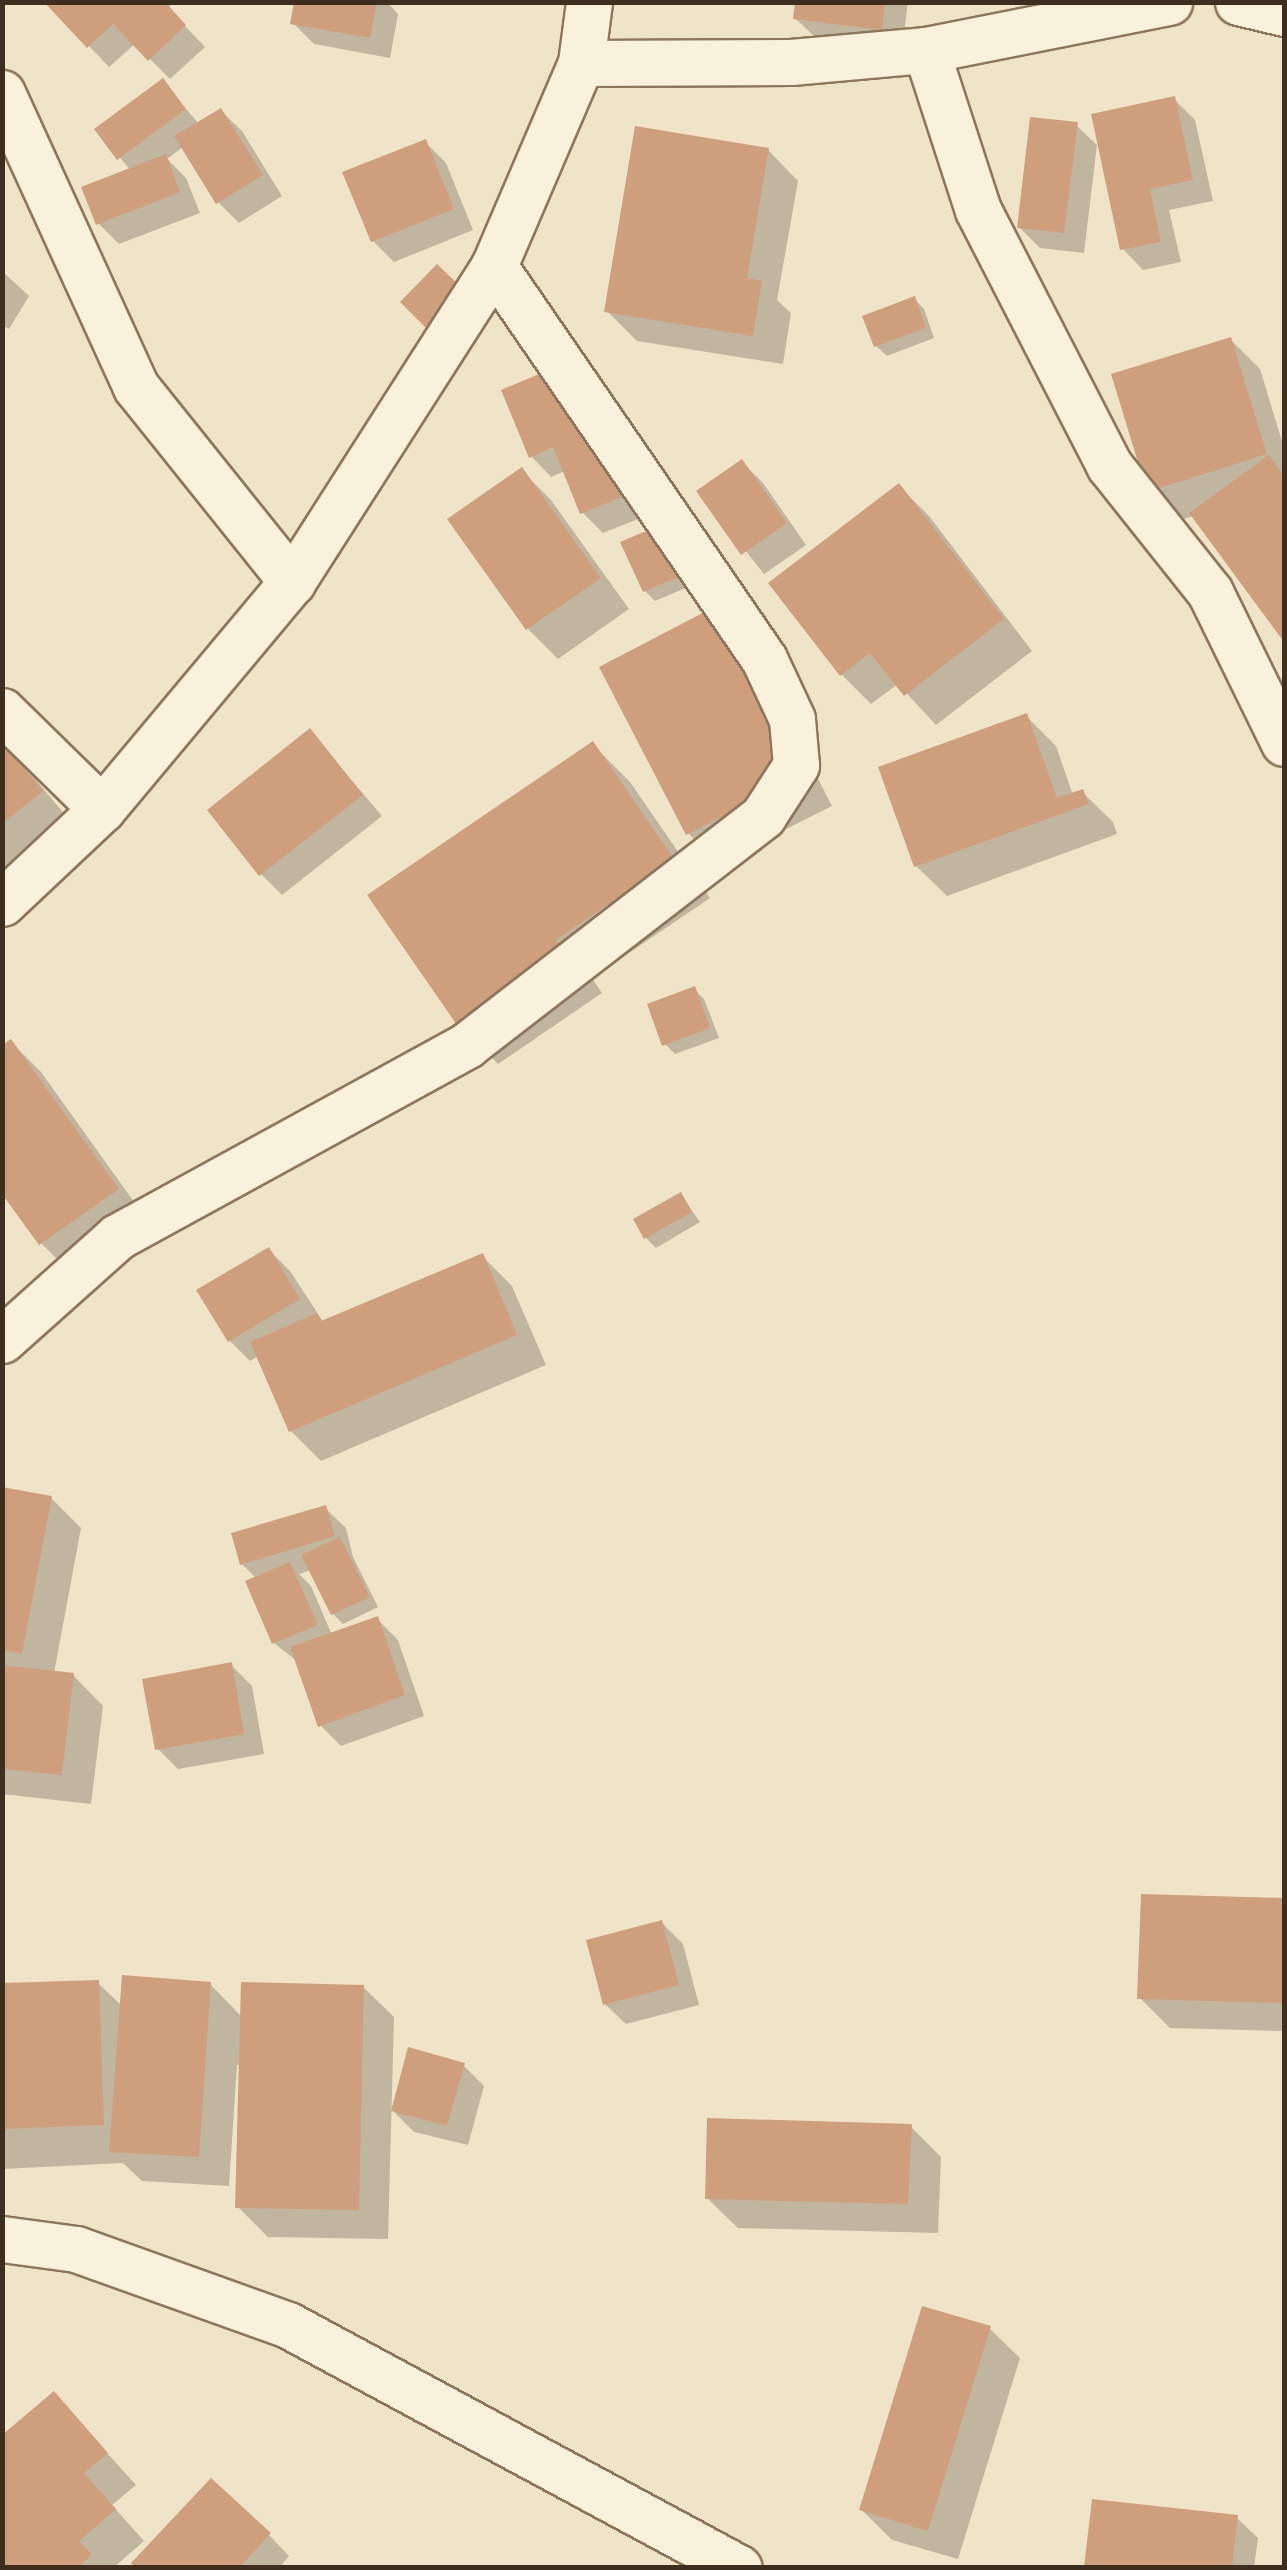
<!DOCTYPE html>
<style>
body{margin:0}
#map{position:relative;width:1287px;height:2570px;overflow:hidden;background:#f0e4c8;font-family:"Zilla Slab",serif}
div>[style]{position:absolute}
.shadow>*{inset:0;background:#0003}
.building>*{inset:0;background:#cf9f7d}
.roads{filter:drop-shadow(2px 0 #8d765c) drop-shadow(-2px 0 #8d765c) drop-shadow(0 2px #8d765c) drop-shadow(0 -2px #8d765c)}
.minor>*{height:45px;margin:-22.5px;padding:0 22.5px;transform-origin:22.5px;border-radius:22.5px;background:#faf1dc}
span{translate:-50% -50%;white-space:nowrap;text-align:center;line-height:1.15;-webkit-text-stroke:10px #f7eed8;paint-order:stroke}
.frame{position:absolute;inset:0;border:5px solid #3d2e20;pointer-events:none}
</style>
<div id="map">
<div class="shadow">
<div style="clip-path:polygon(47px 2px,173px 2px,168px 8px,205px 47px,170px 79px,135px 44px,109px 67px)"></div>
<div style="clip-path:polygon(297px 2px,387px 2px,398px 14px,390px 58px,314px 44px,293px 23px)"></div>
<div style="clip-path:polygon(798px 2px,908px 2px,902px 49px,817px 39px,796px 19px)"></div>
<div style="clip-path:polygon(163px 82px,199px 124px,221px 111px,242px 131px,282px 196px,239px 223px,218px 202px,183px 147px,167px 159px,186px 178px,200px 213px,119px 244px,98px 223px,131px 171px,97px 130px)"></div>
<div style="clip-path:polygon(1174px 99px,1195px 120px,1213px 201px,1169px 210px,1181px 262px,1143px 270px,1123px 249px)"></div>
<div style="clip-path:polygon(1076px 125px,1097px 145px,1084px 253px,1040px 248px,1019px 227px)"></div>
<div style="clip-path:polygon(425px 142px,446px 163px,473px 230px,394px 262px,373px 241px)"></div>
<div style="clip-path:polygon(768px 150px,798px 181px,777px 300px,791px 313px,783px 364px,637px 341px,607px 311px)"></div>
<div style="clip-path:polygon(2px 271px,29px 296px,9px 329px,2px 325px)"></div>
<div style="clip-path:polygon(914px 299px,924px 309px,934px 338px,887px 356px,876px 346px)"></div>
<div style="clip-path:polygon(1230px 339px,1260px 369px,1284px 448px,1284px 638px,1194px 516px,1180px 520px,1149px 490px)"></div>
<div style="clip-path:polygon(504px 391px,656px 512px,603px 533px,582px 512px,565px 471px,551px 477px,531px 456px)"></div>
<div style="clip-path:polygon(742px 462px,763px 483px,806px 545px,764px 574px,699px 492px)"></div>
<div style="clip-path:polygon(521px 470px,551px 500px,629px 609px,558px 659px,528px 629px)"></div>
<div style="clip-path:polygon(899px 486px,929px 516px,1032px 651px,936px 725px,898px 684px,871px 704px,841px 674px)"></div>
<div style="clip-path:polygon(657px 529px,688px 587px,655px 601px,645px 591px)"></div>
<div style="clip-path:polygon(746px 639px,832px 806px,718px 863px,688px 833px)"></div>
<div style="clip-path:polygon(1026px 716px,1056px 746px,1073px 795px,1082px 792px,1113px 822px,1117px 834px,947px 896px,916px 866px)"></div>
<div style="clip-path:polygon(310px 731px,382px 816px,282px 895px,261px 874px)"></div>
<div style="clip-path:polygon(2px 739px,71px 822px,9px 873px,2px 866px)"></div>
<div style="clip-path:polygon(592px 744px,630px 782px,710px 898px,592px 978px,602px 993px,498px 1064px,461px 1026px)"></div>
<div style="clip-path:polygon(694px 989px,704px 999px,719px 1038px,675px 1054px,665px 1044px)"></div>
<div style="clip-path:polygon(11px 1042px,41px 1072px,147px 1220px,71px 1273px,41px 1243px)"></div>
<div style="clip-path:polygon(681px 1195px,700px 1222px,656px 1248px,646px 1238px)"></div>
<div style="clip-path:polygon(269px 1250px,290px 1271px,324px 1323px,482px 1256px,512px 1286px,546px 1365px,321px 1461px,291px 1431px,259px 1356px,250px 1361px,230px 1341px)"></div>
<div style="clip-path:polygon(2px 1489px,51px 1498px,81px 1528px,54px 1673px,73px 1675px,103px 1706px,91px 1804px,2px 1794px)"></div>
<div style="clip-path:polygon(325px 1508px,346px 1528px,353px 1557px,378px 1607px,343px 1624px,333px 1614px,311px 1570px,299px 1574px,311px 1586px,332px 1635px,377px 1619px,398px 1640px,424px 1716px,341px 1746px,320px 1725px,298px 1662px,274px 1643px,257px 1579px,242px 1564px)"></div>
<div style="clip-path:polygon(231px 1665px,252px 1686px,264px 1754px,178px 1769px,157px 1748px)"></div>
<div style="clip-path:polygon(1143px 1897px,1284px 1901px,1284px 2031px,1170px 2028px,1140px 1998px)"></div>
<div style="clip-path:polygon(662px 1923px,683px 1944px,699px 2005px,626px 2024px,605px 2004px)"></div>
<div style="clip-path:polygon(98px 1983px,122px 2006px,210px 1984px,242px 2017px,363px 1987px,394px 2017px,388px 2239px,268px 2237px,238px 2207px,241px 2065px,237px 2065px,229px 2186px,142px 2181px,123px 2163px,2px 2169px,2px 1986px)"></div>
<div style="clip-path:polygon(463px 2065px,484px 2086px,468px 2145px,414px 2132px,393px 2111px)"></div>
<div style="clip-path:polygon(910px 2126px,941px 2157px,938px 2233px,738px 2228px,707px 2198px)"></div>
<div style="clip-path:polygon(989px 2328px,1020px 2358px,958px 2559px,892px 2540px,862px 2510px)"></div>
<div style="clip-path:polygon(54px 2394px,136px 2485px,112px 2505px,144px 2541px,113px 2568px,7px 2568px)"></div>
<div style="clip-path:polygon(1237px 2518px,1258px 2538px,1254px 2568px,1087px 2566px)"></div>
<div style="clip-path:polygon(269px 2535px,289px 2556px,279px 2568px,139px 2568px)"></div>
</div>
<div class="building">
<div style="clip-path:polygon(44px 2px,165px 2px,186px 25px,148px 61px,113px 24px,87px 48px)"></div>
<div style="clip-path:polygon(294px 2px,377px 2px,370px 38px,290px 24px)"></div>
<div style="clip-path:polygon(795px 2px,885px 2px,882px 30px,793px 19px)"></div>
<div style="clip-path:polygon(163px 78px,186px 109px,117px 160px,94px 129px)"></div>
<div style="clip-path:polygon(1175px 96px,1193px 180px,1150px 189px,1161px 242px,1120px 250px,1091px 114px)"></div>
<div style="clip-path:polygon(221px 108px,263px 175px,216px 204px,174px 136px)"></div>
<div style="clip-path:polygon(1030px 117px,1078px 122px,1064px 233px,1017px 228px)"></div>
<div style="clip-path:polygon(635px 126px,769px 148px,747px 278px,762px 281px,753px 336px,604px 312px)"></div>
<div style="clip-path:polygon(426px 139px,454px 209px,371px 242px,342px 172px)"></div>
<div style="clip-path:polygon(166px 154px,180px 192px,96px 225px,81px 187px)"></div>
<div style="clip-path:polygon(437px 264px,466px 292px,428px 330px,400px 302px)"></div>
<div style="clip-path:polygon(915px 296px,926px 328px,874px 347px,862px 316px)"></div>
<div style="clip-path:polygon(1231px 337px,1267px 454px,1147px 492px,1111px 374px)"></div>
<div style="clip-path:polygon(556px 367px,637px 491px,580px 514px,553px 447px,529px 458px,501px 390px)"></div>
<div style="clip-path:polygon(1269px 455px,1284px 476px,1284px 642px,1189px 513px)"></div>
<div style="clip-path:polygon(742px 459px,787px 523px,741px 555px,696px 491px)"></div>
<div style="clip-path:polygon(522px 467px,601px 578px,526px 630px,447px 519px)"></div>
<div style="clip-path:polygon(899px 483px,1004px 619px,904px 696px,870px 653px,840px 676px,768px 583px)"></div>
<div style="clip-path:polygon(658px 526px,679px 577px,643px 592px,620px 542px)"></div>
<div style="clip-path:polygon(716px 606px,803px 775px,686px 835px,599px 667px)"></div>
<div style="clip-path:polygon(1027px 713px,1057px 798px,1083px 789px,1089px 804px,914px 867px,878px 767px)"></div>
<div style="clip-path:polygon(310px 728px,363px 795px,259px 876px,207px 810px)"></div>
<div style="clip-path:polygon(593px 741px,674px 859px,556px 940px,566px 954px,459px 1028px,367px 895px)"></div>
<div style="clip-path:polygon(2px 742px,43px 791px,2px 824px)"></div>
<div style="clip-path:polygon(695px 986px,710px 1028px,662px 1046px,647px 1004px)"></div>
<div style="clip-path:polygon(11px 1039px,119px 1189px,39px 1245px,2px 1194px,2px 1045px)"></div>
<div style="clip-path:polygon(681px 1192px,692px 1212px,644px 1239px,633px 1219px)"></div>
<div style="clip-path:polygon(269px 1247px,300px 1299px,228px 1342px,196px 1290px)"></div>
<div style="clip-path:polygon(483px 1253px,517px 1335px,289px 1432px,250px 1342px,317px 1313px,321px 1321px)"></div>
<div style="clip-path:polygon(2px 1487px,52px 1496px,22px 1654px,2px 1650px)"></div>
<div style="clip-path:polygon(326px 1505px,335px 1536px,240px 1565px,231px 1533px)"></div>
<div style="clip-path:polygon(340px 1537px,370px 1597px,331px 1615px,301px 1555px)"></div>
<div style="clip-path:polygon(290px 1562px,318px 1625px,272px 1644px,245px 1581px)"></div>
<div style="clip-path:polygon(378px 1616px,405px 1695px,318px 1727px,290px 1647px)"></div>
<div style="clip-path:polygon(232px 1662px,244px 1734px,155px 1750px,142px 1679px)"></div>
<div style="clip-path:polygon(2px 1665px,74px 1673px,62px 1775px,2px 1769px)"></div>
<div style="clip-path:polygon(1141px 1894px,1284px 1898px,1284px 2003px,1137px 1999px)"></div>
<div style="clip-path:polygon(662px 1920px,679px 1985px,603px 2005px,586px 1940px)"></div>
<div style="clip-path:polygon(122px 1975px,211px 1982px,199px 2157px,109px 2152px)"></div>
<div style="clip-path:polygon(99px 1980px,104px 2125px,2px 2129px,2px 1983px)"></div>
<div style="clip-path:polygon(241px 1982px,364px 1985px,359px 2210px,235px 2208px)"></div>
<div style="clip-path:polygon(408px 2047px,465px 2063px,447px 2126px,391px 2111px)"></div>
<div style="clip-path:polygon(707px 2118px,912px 2124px,908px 2204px,705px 2199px)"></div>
<div style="clip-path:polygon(922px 2306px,991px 2326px,928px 2531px,859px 2510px)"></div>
<div style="clip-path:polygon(54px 2391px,108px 2453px,84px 2473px,116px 2509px,79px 2541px,92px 2555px,77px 2568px,2px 2568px,2px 2435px)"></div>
<div style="clip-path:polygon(211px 2478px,271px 2533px,239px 2568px,136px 2568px,131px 2563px)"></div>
<div style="clip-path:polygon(1092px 2499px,1238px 2515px,1232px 2568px,1084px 2567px)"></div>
</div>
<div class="roads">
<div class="minor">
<div style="left:1238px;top:2px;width:47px;rotate:13.4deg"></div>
<div style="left:926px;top:50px;width:168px;rotate:72deg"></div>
<div style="left:978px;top:210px;width:287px;rotate:62.8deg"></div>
<div style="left:1109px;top:465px;width:162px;rotate:51.5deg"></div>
<div style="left:1210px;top:592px;width:168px;rotate:63.9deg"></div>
<div style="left:581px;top:63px;width:62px;rotate:-82.5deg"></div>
<div style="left:2px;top:93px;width:323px;rotate:65.5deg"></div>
<div style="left:136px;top:387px;width:250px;rotate:51.3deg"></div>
<div style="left:2px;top:711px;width:140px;rotate:44.4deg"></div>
<div style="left:2px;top:903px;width:137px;rotate:-43.2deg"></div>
<div style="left:102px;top:809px;width:296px;rotate:-50.1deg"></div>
<div style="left:292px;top:582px;width:375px;rotate:-57.4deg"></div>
<div style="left:494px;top:266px;width:221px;rotate:-66.8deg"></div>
<div style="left:581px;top:63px;width:210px;rotate:-0.3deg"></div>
<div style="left:791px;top:62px;width:136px;rotate:-5.1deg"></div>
<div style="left:926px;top:50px;width:248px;rotate:-11.2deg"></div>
<div style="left:2px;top:1340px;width:154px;rotate:-41.8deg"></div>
<div style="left:117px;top:1237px;width:399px;rotate:-28.7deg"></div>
<div style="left:467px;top:1045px;width:374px;rotate:-37.7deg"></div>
<div style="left:763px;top:816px;width:61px;rotate:-57.1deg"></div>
<div style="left:796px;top:765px;width:46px;rotate:-95deg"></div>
<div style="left:792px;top:719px;width:66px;rotate:-115deg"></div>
<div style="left:764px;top:659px;width:477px;rotate:-124.5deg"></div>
<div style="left:2px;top:2239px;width:75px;rotate:7.7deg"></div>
<div style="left:76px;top:2249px;width:225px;rotate:19.7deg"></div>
<div style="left:288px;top:2325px;width:512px;rotate:28.32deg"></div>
</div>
</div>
<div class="frame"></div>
</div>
